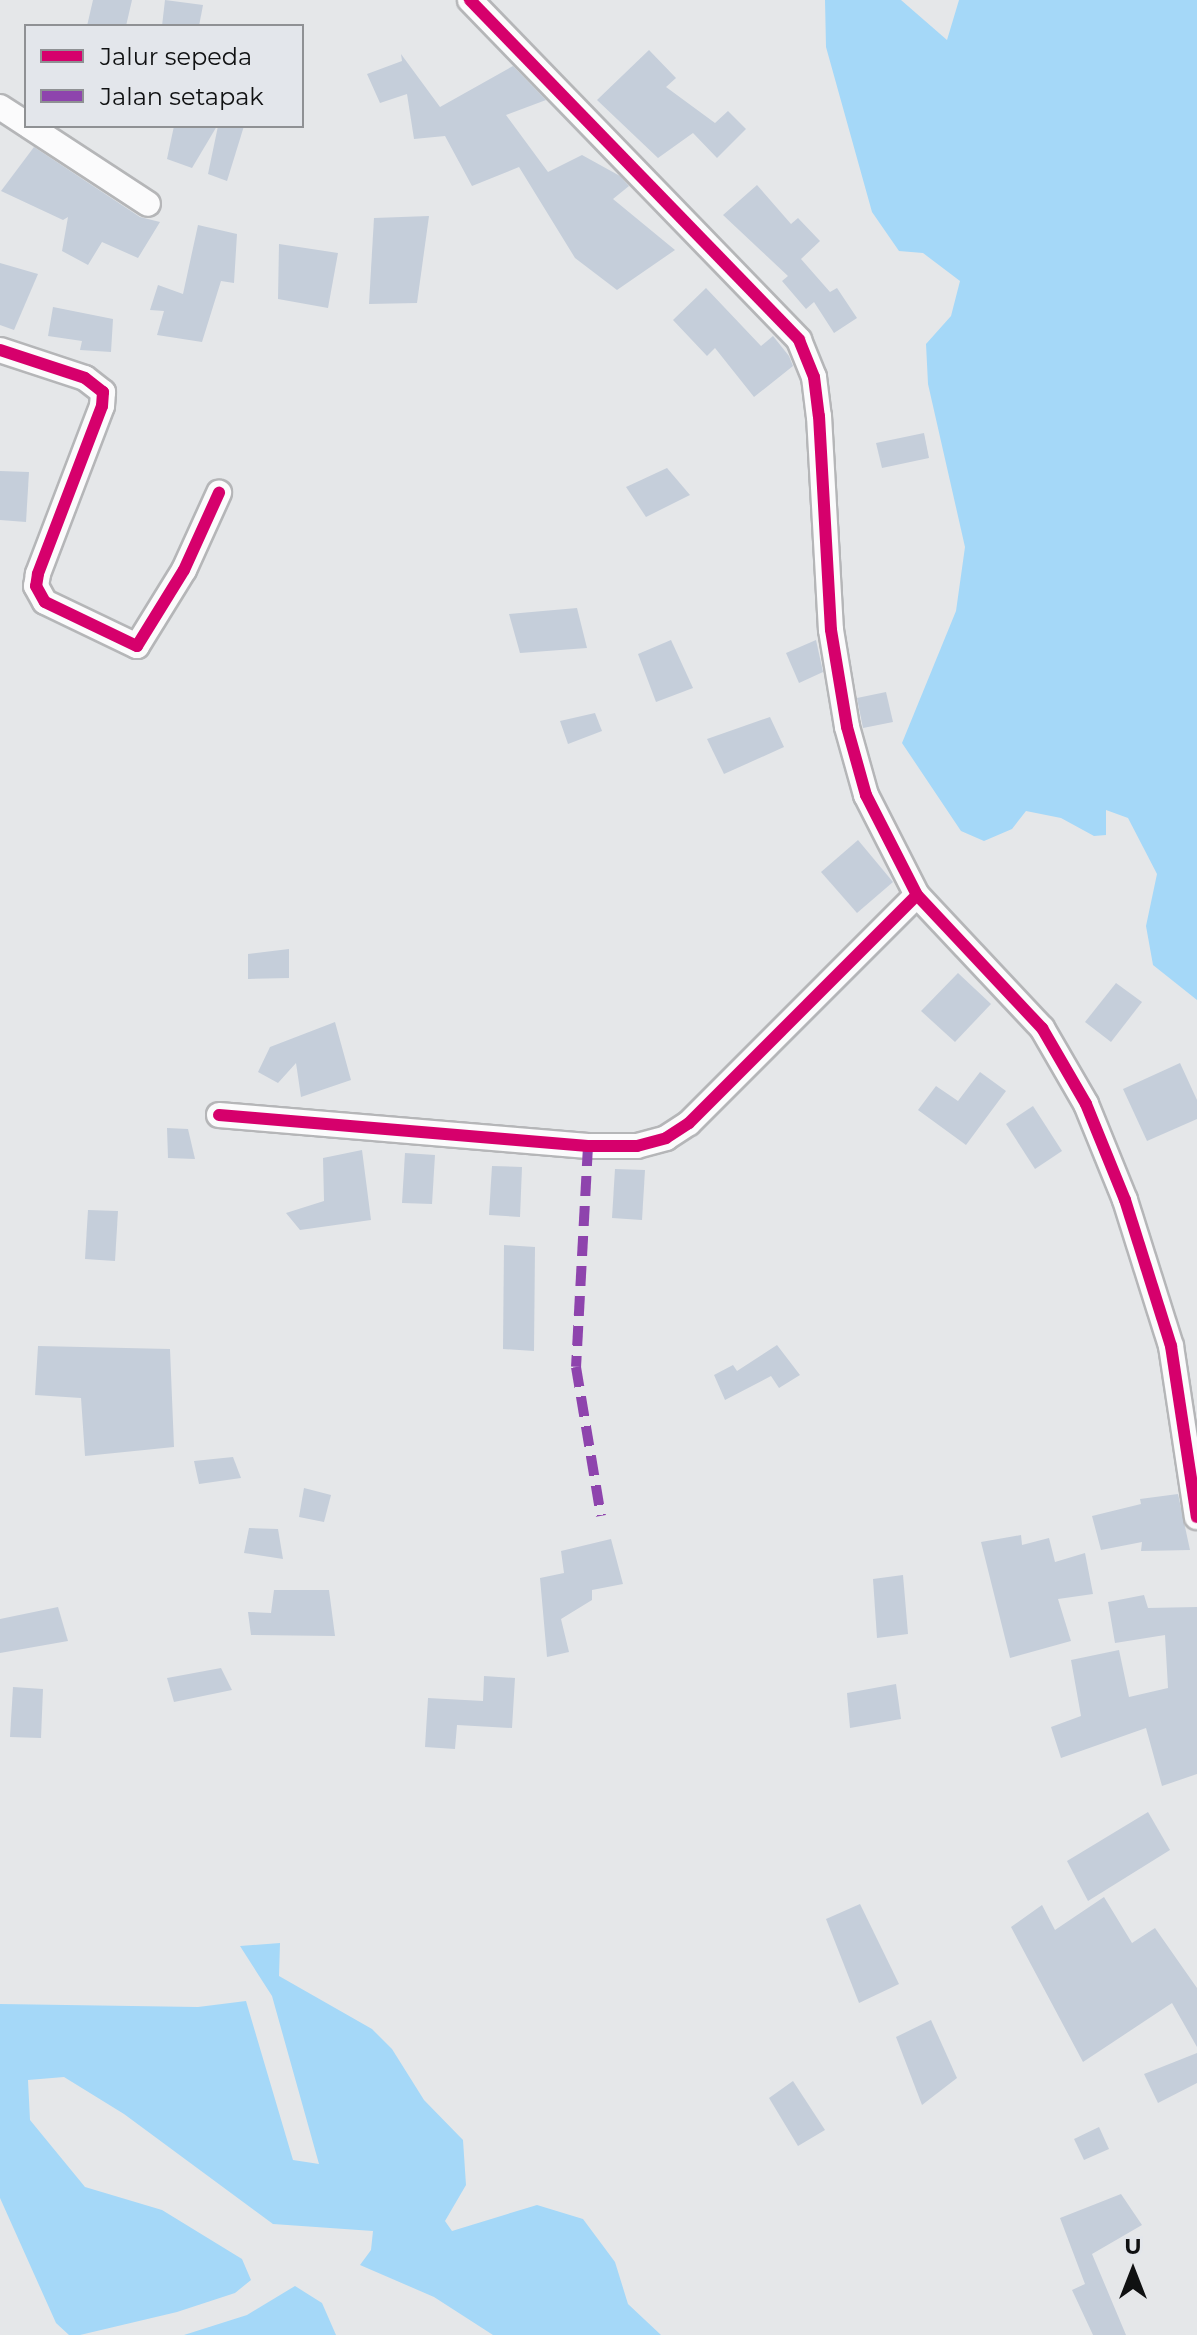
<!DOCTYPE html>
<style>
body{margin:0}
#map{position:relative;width:1197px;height:2335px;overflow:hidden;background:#e5e7e9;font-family:Montserrat,sans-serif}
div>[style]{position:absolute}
.water>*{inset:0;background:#a5d8f8}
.building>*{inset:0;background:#c5ceda}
.roads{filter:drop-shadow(2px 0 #b5b6b8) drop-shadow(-2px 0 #b5b6b8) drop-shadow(0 2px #b5b6b8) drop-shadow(0 -2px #b5b6b8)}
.street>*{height:24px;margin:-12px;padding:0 12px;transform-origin:12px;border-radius:12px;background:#fbfbfc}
.quiet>*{height:10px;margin-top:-5px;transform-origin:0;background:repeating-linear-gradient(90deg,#8e44ad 0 20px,transparent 0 30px)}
.cycleway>*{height:12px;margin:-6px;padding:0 6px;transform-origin:6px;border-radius:6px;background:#d6006c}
span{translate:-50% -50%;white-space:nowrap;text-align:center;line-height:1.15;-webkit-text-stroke:8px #e3e6eb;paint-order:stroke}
.legend{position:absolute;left:24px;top:24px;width:280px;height:104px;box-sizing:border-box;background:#e3e6eb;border:2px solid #8f9194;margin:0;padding:10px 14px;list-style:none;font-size:24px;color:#101112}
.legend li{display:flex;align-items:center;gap:16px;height:40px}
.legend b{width:40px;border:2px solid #8f9194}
.north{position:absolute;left:1093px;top:2231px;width:80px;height:80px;-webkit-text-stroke:6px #e3e6eb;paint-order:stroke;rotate:0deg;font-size:22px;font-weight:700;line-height:32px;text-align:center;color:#101112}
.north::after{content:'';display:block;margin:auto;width:28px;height:36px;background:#101112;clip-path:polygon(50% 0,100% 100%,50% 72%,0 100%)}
</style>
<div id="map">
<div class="water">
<div style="clip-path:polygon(825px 0,901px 0,947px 40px,959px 0,1197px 0,1197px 1000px,1153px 965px,1146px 926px,1157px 874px,1128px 818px,1106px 810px,1106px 835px,1094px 836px,1061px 818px,1026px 811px,1012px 829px,984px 841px,961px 831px,902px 743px,956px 611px,965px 547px,928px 384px,926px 344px,951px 316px,960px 281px,923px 253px,899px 251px,872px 212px,826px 47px)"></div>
<div style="clip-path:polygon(280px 1943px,279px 1976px,372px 2029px,392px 2049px,424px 2100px,463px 2140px,466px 2185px,445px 2221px,452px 2231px,537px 2205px,583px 2219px,615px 2262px,628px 2304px,661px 2335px,493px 2335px,434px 2297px,360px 2265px,371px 2250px,373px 2231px,273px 2224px,124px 2114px,64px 2077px,28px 2080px,30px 2120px,85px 2187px,162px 2210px,242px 2259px,251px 2280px,235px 2293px,177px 2312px,80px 2335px,69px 2335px,56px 2323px,0 2198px,0 2004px,198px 2007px,246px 2001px,293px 2160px,319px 2164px,272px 1996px,240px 1946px)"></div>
<div style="clip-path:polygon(295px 2286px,322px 2303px,336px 2335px,184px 2335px,247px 2315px)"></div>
</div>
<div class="building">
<div style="clip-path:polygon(93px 0,132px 0,126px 26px,87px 26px)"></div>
<div style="clip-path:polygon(165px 0,203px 5px,199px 26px,162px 26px)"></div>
<div style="clip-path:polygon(649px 50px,676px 78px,666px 87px,715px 123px,728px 111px,746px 129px,717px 158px,693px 133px,658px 158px,597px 100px)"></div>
<div style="clip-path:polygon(401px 54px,440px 107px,513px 66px,546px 100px,506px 115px,548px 172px,582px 155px,620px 176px,629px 186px,613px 199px,675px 250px,617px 290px,575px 258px,519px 167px,472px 186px,445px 136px,414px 139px,407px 94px,380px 103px,367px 74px,402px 61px)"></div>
<div style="clip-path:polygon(174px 126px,217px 126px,192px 168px,167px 159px)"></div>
<div style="clip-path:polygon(218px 126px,244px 126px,227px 181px,208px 174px)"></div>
<div style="clip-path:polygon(34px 147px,140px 217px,160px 222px,138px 258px,102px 242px,88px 265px,62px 251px,68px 217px,63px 220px,1px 191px)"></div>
<div style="clip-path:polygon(757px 185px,791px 224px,798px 218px,820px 241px,801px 259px,830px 292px,837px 288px,857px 318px,834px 333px,814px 302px,806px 309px,782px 281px,788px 276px,723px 215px)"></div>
<div style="clip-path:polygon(429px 216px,417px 303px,369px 304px,374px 218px)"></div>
<div style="clip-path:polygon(198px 225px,237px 234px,234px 283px,221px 281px,202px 342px,157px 335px,164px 311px,150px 310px,158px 285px,183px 294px)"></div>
<div style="clip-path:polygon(279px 244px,338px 253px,328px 308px,278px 299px)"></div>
<div style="clip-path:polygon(0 263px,38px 274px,14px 330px,0 325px)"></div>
<div style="clip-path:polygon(706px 288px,761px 346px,773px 336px,789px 356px,793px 366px,754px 397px,715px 348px,707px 356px,673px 320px)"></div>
<div style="clip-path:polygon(53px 307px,113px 319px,111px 352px,80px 350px,82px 341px,48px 336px)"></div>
<div style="clip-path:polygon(924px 433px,929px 458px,882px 468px,876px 443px)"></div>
<div style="clip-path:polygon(667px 468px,690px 495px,646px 517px,626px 487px)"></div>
<div style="clip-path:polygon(0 471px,29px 472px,26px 522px,0 520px)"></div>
<div style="clip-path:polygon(577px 608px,587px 648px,520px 653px,509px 614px)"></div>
<div style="clip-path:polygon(671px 640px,693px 688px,656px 702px,638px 654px)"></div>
<div style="clip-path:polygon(816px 640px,823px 672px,799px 683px,786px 653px)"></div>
<div style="clip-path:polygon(886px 692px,893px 722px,863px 728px,857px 698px)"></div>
<div style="clip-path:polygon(595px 713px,602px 731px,568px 744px,560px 721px)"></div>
<div style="clip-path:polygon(770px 717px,784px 747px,724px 774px,707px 739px)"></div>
<div style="clip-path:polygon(858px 840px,893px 882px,857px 913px,821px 872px)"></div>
<div style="clip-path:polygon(289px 949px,289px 978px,248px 979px,248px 954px)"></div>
<div style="clip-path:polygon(958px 973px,991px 1004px,955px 1042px,921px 1011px)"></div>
<div style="clip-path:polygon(1116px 983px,1142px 1002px,1111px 1042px,1085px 1022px)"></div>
<div style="clip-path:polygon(335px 1022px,351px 1080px,301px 1097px,296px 1063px,278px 1083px,258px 1072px,270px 1047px)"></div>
<div style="clip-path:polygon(1180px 1063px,1197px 1100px,1197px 1119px,1147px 1141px,1123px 1089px)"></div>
<div style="clip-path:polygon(980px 1072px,1006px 1091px,966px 1145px,918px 1110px,936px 1086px,958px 1101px)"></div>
<div style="clip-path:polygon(1033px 1106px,1062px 1151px,1035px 1169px,1006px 1124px)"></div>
<div style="clip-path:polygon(167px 1128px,188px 1129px,195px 1159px,168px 1158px)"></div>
<div style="clip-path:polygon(362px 1150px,371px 1220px,300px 1230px,286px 1213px,324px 1201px,323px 1158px)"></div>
<div style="clip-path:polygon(405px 1153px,435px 1155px,432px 1204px,402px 1203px)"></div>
<div style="clip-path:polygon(492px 1166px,522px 1167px,520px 1217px,489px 1215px)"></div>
<div style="clip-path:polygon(615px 1169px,645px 1170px,642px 1220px,612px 1218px)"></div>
<div style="clip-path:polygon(88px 1210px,118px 1211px,115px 1261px,85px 1259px)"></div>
<div style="clip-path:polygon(504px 1245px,535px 1247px,534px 1351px,503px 1349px)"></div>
<div style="clip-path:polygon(777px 1345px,800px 1375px,779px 1388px,771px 1376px,725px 1400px,714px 1375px,733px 1365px,737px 1371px)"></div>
<div style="clip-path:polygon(38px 1346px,170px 1349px,174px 1447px,85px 1456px,81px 1398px,35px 1395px)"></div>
<div style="clip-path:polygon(233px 1457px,241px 1478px,199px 1484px,194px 1461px)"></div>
<div style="clip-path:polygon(304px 1488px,331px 1495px,324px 1522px,299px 1517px)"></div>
<div style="clip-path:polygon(1178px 1494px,1190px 1550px,1141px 1551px,1142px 1542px,1101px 1550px,1092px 1516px,1141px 1504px,1140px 1499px)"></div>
<div style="clip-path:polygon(249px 1528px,278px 1529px,283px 1559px,244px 1553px)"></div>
<div style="clip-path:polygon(1021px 1535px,1022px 1545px,1049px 1538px,1055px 1562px,1085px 1553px,1093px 1594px,1058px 1599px,1071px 1641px,1010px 1658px,981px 1542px)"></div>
<div style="clip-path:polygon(611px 1539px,623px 1584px,592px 1590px,592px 1600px,561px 1619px,569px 1652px,547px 1657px,540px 1578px,564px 1573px,561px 1551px)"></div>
<div style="clip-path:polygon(903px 1575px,908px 1634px,877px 1638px,873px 1579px)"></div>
<div style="clip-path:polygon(274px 1590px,329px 1590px,335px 1636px,251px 1635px,248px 1612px,271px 1613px)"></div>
<div style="clip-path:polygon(1144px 1595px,1148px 1608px,1197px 1607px,1197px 1774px,1162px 1786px,1146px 1728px,1061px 1758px,1051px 1727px,1081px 1716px,1071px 1660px,1119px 1650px,1129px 1697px,1168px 1688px,1165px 1635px,1115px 1643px,1108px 1602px)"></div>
<div style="clip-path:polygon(58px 1607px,68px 1641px,0 1653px,0 1619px)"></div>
<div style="clip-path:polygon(221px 1668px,232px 1690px,174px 1702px,167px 1678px)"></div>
<div style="clip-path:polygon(484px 1676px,515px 1678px,512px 1728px,457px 1725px,455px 1749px,425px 1747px,428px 1698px,483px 1701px)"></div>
<div style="clip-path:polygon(896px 1684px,901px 1719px,850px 1728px,847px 1693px)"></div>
<div style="clip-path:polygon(13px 1687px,43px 1689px,41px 1738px,10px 1737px)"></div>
<div style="clip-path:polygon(1148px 1812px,1170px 1850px,1088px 1901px,1067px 1861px)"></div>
<div style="clip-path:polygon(1104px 1897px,1132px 1943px,1155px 1928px,1197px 1988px,1197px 2047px,1172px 2003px,1083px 2062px,1011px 1927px,1042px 1905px,1055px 1930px)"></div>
<div style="clip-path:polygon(860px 1904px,899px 1984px,859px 2003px,826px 1919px)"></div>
<div style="clip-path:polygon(931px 2020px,957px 2078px,922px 2105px,896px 2037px)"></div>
<div style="clip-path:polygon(1197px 2053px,1197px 2083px,1158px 2103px,1144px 2074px)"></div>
<div style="clip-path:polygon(793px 2081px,825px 2130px,798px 2146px,769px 2098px)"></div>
<div style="clip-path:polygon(1099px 2127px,1109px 2149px,1084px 2160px,1074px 2139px)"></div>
<div style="clip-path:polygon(1121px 2194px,1142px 2225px,1092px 2254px,1126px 2335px,1093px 2335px,1072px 2290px,1085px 2284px,1060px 2218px)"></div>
</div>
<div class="roads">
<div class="street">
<div style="left:470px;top:0;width:473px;rotate:45.9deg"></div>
<div style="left:799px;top:340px;width:40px;rotate:68deg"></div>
<div style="left:814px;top:377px;width:39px;rotate:83deg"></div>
<div style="left:819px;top:416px;width:214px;rotate:86.8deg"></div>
<div style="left:831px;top:630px;width:98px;rotate:80.6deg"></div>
<div style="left:847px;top:727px;width:71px;rotate:74.4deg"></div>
<div style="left:866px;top:795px;width:112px;rotate:63deg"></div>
<div style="left:917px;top:895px;width:183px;rotate:46.8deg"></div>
<div style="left:1042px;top:1028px;width:88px;rotate:59.9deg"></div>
<div style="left:1086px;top:1104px;width:104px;rotate:67.9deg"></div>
<div style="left:1125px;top:1200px;width:153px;rotate:72.5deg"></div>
<div style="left:1171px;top:1346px;width:173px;rotate:81.4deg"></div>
<div style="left:0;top:107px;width:31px;rotate:33deg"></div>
<div style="left:29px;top:126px;width:142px;rotate:33.2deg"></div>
<div style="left:0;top:350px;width:89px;rotate:18.2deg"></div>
<div style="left:85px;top:378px;width:23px;rotate:38deg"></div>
<div style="left:103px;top:392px;width:14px;rotate:94deg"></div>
<div style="left:102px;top:406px;width:180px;rotate:110.9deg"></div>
<div style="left:38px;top:574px;width:12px;rotate:99deg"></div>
<div style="left:36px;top:586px;width:18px;rotate:61deg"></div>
<div style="left:45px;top:602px;width:102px;rotate:25.6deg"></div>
<div style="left:137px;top:646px;width:89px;rotate:-58.3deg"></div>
<div style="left:184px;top:570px;width:85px;rotate:-65.6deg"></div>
<div style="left:219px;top:1115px;width:370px;rotate:4.8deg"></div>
<div style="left:588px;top:1146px;width:49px"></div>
<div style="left:637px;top:1146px;width:30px;rotate:-15deg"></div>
<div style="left:666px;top:1138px;width:27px;rotate:-33deg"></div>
<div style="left:689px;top:1123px;width:322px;rotate:-45deg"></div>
</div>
</div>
<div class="quiet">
<div style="left:588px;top:1146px;width:221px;rotate:93.1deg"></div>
<div style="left:576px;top:1367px;width:151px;rotate:80.5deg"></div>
</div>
<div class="cycleway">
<div style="left:470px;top:0;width:473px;rotate:45.9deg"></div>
<div style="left:799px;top:340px;width:40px;rotate:68deg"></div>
<div style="left:814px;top:377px;width:39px;rotate:83deg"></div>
<div style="left:819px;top:416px;width:214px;rotate:86.8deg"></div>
<div style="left:831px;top:630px;width:98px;rotate:80.6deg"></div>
<div style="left:847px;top:727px;width:71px;rotate:74.4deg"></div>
<div style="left:866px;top:795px;width:112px;rotate:63deg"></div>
<div style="left:917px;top:895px;width:183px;rotate:46.8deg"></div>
<div style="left:1042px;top:1028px;width:88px;rotate:59.9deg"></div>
<div style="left:1086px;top:1104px;width:104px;rotate:67.9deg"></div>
<div style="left:1125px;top:1200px;width:153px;rotate:72.5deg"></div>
<div style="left:1171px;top:1346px;width:173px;rotate:81.4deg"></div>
<div style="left:0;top:350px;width:89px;rotate:18.2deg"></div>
<div style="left:85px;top:378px;width:23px;rotate:38deg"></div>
<div style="left:103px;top:392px;width:14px;rotate:94deg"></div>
<div style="left:102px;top:406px;width:180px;rotate:110.9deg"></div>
<div style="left:38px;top:574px;width:12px;rotate:99deg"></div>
<div style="left:36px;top:586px;width:18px;rotate:61deg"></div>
<div style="left:45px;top:602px;width:102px;rotate:25.6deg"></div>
<div style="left:137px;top:646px;width:89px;rotate:-58.3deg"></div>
<div style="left:184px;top:570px;width:85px;rotate:-65.6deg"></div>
<div style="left:219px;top:1115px;width:370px;rotate:4.8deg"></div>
<div style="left:588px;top:1146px;width:49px"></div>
<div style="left:637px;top:1146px;width:30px;rotate:-15deg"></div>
<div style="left:666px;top:1138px;width:27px;rotate:-33deg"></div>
<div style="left:689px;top:1123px;width:322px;rotate:-45deg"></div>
</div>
<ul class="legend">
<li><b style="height:10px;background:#d6006c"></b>Jalur sepeda</li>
<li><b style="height:10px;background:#8e44ad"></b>Jalan setapak</li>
</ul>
<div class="north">U</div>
</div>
